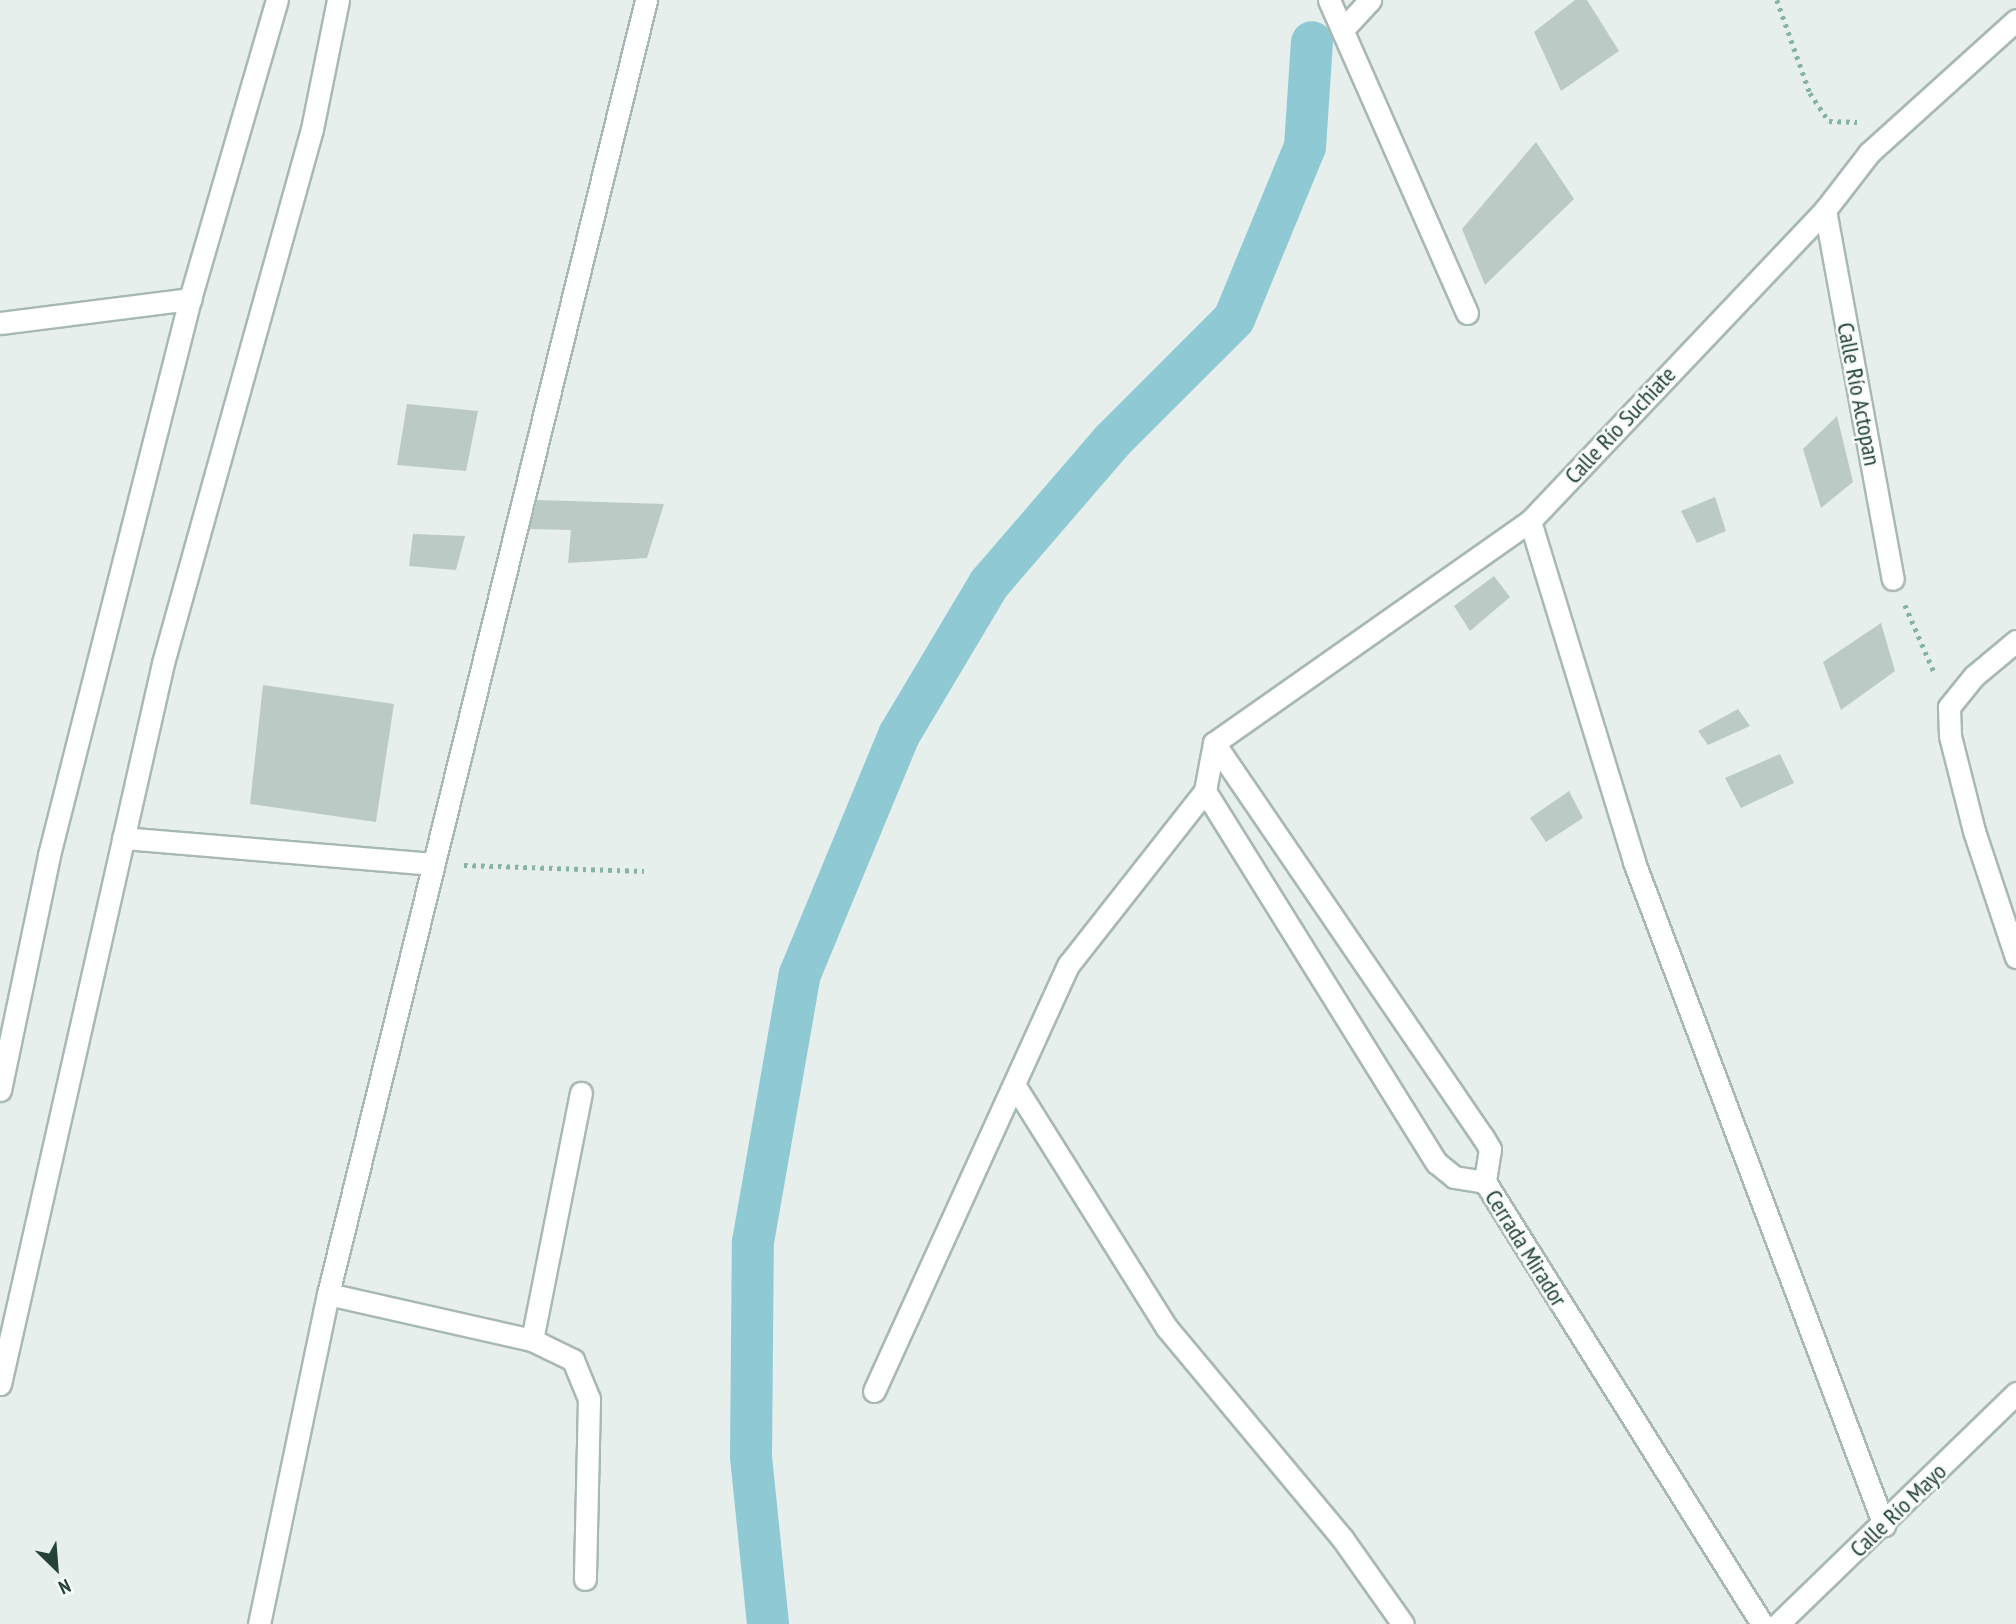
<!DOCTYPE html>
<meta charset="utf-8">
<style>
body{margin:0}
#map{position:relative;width:2016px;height:1624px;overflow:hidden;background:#e6efeb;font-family:"PT Sans Narrow",sans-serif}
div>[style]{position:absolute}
.canal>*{height:42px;margin:-21px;padding:0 21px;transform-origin:21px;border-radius:21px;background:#8ec9d4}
.building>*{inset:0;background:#bbcac4}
.path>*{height:4.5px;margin-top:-2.25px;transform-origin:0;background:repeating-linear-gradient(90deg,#86b3a5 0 3.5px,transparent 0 8.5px)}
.roads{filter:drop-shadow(2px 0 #a8b8b2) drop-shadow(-2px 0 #a8b8b2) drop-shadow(0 2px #a8b8b2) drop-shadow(0 -2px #a8b8b2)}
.street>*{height:21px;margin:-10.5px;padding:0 10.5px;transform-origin:10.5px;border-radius:10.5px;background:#fff}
.secondary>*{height:21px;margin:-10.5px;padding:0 10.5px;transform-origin:10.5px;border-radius:10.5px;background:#fff}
span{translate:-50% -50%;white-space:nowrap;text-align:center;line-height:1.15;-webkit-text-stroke:5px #f7fbf9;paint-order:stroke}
.street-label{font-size:24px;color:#24423a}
.north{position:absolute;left:21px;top:1533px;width:70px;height:70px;-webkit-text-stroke:5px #f7fbf9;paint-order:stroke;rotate:155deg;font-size:19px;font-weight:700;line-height:28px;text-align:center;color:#24423a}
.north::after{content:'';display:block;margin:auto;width:24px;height:32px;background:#24423a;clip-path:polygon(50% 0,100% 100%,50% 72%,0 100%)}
</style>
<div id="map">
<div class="canal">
<div style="left:768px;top:1624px;width:169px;rotate:-95.8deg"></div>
<div style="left:751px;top:1456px;width:214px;rotate:-89.5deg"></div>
<div style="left:753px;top:1242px;width:272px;rotate:-80.1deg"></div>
<div style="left:800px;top:974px;width:259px;rotate:-67.5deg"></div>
<div style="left:899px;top:735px;width:176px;rotate:-59.2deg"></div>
<div style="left:989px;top:584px;width:190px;rotate:-49.3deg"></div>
<div style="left:1113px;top:440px;width:171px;rotate:-45deg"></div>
<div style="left:1234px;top:319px;width:186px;rotate:-67.6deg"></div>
<div style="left:1305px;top:147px;width:105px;rotate:-86.2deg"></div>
</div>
<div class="building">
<div style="clip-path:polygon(1575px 0,1587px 0,1619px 51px,1561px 91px,1534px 32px)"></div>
<div style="clip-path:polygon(1536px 142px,1574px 199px,1485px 285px,1462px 229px)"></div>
<div style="clip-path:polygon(407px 404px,478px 411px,466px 471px,397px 465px)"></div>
<div style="clip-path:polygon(1837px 416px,1853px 482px,1821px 508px,1803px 449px)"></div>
<div style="clip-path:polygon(1715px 497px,1726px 531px,1697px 543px,1681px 511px)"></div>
<div style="clip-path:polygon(537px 500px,664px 504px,647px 558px,568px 563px,571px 530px,530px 529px)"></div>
<div style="clip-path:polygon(413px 534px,465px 536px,456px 570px,409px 566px)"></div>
<div style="clip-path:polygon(1494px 576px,1510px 597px,1470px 631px,1454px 606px)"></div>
<div style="clip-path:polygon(1881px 623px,1895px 671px,1841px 710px,1823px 662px)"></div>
<div style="clip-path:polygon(263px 685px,394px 704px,376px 822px,250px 804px)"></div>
<div style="clip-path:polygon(1738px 709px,1750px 726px,1708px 745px,1698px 731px)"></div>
<div style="clip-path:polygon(1780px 754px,1794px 783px,1741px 808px,1725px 778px)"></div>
<div style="clip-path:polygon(1569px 791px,1583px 818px,1546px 842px,1530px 818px)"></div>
</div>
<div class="path">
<div style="left:1777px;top:0;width:99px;rotate:70.5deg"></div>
<div style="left:1810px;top:93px;width:34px;rotate:56deg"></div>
<div style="left:1829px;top:121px;width:28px;rotate:2deg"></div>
<div style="left:1905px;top:605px;width:75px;rotate:66.5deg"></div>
<div style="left:464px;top:865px;width:180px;rotate:1.9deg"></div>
</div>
<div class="roads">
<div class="street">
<div style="left:1329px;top:0;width:342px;rotate:66.2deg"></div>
<div style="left:1345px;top:27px;width:37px;rotate:-47deg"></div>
<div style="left:1825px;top:210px;width:375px;rotate:79.6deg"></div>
<div style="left:0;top:323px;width:192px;rotate:-7.2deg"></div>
<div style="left:1530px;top:521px;width:357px;rotate:73deg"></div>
<div style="left:1634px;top:862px;width:709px;rotate:69.34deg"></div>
<div style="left:2016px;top:641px;width:55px;rotate:140.2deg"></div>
<div style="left:1974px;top:676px;width:40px;rotate:129deg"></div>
<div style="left:1949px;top:707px;width:29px;rotate:88deg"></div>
<div style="left:1950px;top:736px;width:98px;rotate:75.8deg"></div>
<div style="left:1974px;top:831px;width:133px;rotate:71.6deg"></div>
<div style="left:1214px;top:743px;width:477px;rotate:55.7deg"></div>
<div style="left:1483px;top:1137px;width:14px;rotate:60deg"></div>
<div style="left:1490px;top:1149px;width:33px;rotate:99deg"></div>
<div style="left:1205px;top:791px;width:438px;rotate:58.1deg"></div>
<div style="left:1437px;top:1163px;width:22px;rotate:39deg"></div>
<div style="left:1454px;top:1177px;width:31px;rotate:9deg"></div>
<div style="left:1485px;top:1182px;width:522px;rotate:57.92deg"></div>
<div style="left:123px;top:838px;width:310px;rotate:4.8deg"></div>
<div style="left:1015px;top:1086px;width:286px;rotate:57.9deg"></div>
<div style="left:1167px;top:1328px;width:273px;rotate:50.2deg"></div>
<div style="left:1342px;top:1538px;width:105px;rotate:54.7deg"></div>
<div style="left:328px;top:1294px;width:209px;rotate:12.7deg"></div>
<div style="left:532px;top:1340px;width:46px;rotate:26deg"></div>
<div style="left:573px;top:1360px;width:42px;rotate:67.7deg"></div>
<div style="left:589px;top:1399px;width:180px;rotate:91.3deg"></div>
<div style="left:532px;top:1340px;width:252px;rotate:-78.8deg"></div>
<div style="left:874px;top:1391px;width:469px;rotate:-65.5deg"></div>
<div style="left:1069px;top:964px;width:220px;rotate:-51.8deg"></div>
<div style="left:1205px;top:791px;width:49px;rotate:-79.4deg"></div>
<div style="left:1214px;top:743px;width:386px;rotate:-35.1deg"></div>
<div style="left:1530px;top:521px;width:429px;rotate:-46.5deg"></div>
<div style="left:1825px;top:210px;width:72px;rotate:-52.3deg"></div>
<div style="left:1869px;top:153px;width:198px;rotate:-42.1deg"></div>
<div style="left:259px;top:1624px;width:337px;rotate:-78.2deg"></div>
<div style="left:328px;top:1294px;width:1333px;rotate:-76.19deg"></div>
<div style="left:1778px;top:1624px;width:332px;rotate:-44.1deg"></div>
</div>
<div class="secondary">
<div style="left:0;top:1090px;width:240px;rotate:-78.2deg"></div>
<div style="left:49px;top:855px;width:574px;rotate:-75.77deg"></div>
<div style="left:190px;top:299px;width:311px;rotate:-73.8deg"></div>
<div style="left:0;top:1384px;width:739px;rotate:-77.26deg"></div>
<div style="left:163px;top:663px;width:554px;rotate:-74.41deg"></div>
<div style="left:312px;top:129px;width:132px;rotate:-78.6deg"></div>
</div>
</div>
<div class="street-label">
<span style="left:1859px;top:394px;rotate:79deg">Calle Río Actopan</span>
<span style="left:1620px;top:425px;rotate:-47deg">Calle Río Suchiate</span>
<span style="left:1526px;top:1248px;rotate:58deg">Cerrada Mirador</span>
<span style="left:1898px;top:1510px;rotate:-44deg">Calle Río Mayo</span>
</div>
<div class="north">N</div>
</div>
